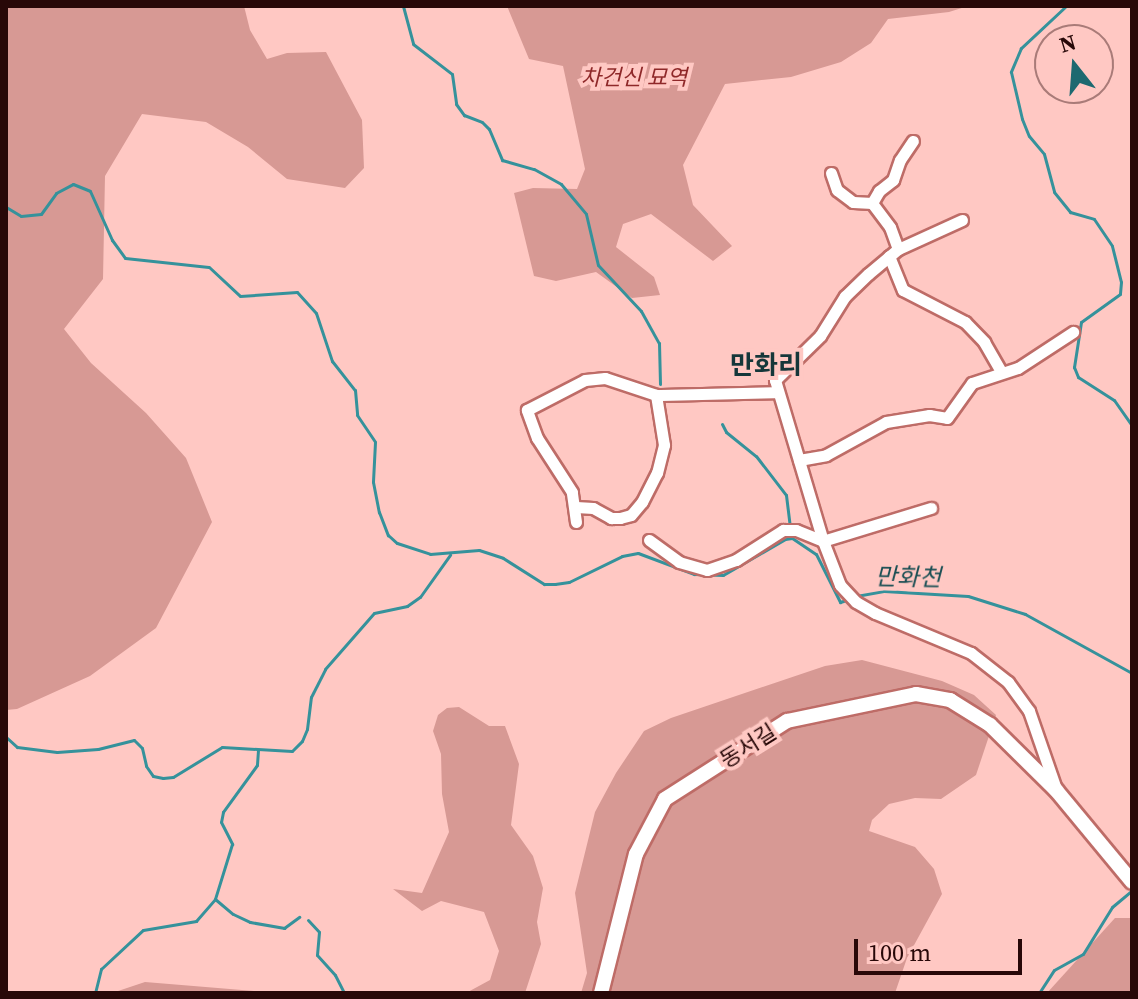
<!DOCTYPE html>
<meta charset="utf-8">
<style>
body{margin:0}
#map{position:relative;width:1138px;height:999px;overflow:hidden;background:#ffc8c3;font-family:"Source Serif 4","Noto Sans KR",serif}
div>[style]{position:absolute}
.green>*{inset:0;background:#d79994}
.stream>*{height:3px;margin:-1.5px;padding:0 1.5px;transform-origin:1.5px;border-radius:1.5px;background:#35929b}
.roads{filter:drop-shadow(2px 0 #be6c67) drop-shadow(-2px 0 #be6c67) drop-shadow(0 2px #be6c67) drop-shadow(0 -2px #be6c67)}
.street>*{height:11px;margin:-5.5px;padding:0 5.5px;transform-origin:5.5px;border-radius:5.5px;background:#fff}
.secondary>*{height:14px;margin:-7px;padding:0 7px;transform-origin:7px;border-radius:7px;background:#fff}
span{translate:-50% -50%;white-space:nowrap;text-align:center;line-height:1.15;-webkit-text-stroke:8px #ffc8c3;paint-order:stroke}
.park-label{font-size:22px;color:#8f2829;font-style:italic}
.street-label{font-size:22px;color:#280808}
.water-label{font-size:24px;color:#194e53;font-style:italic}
.quarter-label{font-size:26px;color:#15373a;font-weight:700}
.frame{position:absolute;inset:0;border:8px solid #280808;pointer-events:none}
.north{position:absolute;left:1034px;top:24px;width:80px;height:80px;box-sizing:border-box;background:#ffc8c3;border:2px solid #a97b78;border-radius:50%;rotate:343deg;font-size:22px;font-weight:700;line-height:32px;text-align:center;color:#280808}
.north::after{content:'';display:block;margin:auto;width:28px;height:36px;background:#1d6970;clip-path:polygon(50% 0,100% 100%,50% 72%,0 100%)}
.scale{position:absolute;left:854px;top:939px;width:168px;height:36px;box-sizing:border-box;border:4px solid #280808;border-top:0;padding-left:10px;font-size:24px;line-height:28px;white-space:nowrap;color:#280808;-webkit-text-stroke:6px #ffc8c3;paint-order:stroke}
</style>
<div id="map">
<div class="green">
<div style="clip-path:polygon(6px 6px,244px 6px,250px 30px,267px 59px,287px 53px,326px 52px,362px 120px,364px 168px,345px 188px,287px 179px,248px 147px,206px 122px,142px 114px,105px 176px,103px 279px,64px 329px,91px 363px,146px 413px,186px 458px,212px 522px,156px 628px,90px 676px,17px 709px,6px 710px)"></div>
<div style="clip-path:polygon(507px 6px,968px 6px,949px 12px,888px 19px,871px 43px,841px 62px,791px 77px,725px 84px,683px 165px,693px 205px,732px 246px,713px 261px,651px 214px,623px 224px,616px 247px,654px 277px,660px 295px,632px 298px,596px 272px,556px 281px,534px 276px,514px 193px,533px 188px,577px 189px,585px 169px,563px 66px,529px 59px)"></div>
<div style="clip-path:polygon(862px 660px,942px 681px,974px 695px,996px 715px,976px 775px,941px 799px,915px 798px,889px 804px,872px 820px,869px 831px,915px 847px,934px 869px,942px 894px,907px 958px,895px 993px,581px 993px,587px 973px,575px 893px,595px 812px,616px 773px,644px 731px,671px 718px,825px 666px)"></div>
<div style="clip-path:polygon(459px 707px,489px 726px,505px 726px,519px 764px,511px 825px,533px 856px,543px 888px,537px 922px,541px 944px,525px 993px,466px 993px,490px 980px,499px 951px,484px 912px,441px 901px,422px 911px,393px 889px,422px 893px,449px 832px,442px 794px,441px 754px,433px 731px,438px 715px,447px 708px)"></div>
<div style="clip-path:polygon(1115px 918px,1132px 918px,1132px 993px,1047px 993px)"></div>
<div style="clip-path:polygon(145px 982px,254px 991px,257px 993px,112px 993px)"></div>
</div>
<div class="stream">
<div style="left:403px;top:6px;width:39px;rotate:75deg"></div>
<div style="left:413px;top:44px;width:49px;rotate:37.6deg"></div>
<div style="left:452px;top:74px;width:30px;rotate:82deg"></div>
<div style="left:456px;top:104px;width:14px;rotate:54deg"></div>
<div style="left:464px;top:115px;width:19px;rotate:21deg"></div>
<div style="left:482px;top:122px;width:10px;rotate:45deg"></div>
<div style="left:489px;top:129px;width:34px;rotate:67deg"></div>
<div style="left:502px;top:160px;width:33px;rotate:16deg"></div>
<div style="left:534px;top:169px;width:31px;rotate:29deg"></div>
<div style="left:561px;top:184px;width:39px;rotate:50deg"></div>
<div style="left:586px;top:214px;width:52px;rotate:76.8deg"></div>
<div style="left:598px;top:265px;width:63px;rotate:46.9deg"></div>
<div style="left:641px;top:311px;width:37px;rotate:61deg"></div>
<div style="left:659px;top:343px;width:41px;rotate:88.6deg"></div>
<div style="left:1066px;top:6px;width:62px;rotate:137deg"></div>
<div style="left:1021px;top:48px;width:26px;rotate:113deg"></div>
<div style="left:1011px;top:72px;width:48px;rotate:76.8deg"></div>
<div style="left:1022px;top:119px;width:18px;rotate:68deg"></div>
<div style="left:1029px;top:136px;width:23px;rotate:50deg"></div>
<div style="left:1044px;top:154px;width:39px;rotate:75deg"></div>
<div style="left:1054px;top:192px;width:26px;rotate:51deg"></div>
<div style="left:1070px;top:212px;width:25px;rotate:16deg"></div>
<div style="left:1094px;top:219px;width:32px;rotate:56deg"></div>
<div style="left:1112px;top:246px;width:37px;rotate:76deg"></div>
<div style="left:1121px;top:282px;width:12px;rotate:95deg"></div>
<div style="left:1120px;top:294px;width:48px;rotate:144.3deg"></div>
<div style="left:1081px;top:322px;width:46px;rotate:98.8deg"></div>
<div style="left:1074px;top:367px;width:11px;rotate:68deg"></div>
<div style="left:1078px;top:377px;width:43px;rotate:32.6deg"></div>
<div style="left:1114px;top:400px;width:32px;rotate:55deg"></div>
<div style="left:6px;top:207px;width:17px;rotate:31deg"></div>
<div style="left:21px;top:216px;width:20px;rotate:-6deg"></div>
<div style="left:41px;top:214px;width:26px;rotate:-54deg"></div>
<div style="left:56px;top:193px;width:19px;rotate:-28deg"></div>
<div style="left:73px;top:184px;width:18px;rotate:22deg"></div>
<div style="left:90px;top:191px;width:54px;rotate:65.8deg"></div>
<div style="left:112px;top:240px;width:22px;rotate:54deg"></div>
<div style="left:125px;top:258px;width:84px;rotate:6.1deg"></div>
<div style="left:209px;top:267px;width:42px;rotate:43.1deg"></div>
<div style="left:240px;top:296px;width:57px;rotate:-4deg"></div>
<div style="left:297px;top:292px;width:28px;rotate:48deg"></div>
<div style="left:316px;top:313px;width:51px;rotate:71.6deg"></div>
<div style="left:332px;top:361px;width:37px;rotate:52deg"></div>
<div style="left:355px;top:390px;width:25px;rotate:85deg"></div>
<div style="left:357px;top:415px;width:32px;rotate:56deg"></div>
<div style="left:375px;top:442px;width:40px;rotate:92.9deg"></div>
<div style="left:373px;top:482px;width:31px;rotate:79deg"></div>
<div style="left:379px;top:512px;width:25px;rotate:69deg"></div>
<div style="left:388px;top:535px;width:12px;rotate:42deg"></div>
<div style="left:397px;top:543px;width:35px;rotate:18deg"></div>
<div style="left:430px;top:554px;width:49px;rotate:-4.7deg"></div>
<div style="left:479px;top:550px;width:25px;rotate:18deg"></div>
<div style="left:503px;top:558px;width:49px;rotate:32.4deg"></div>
<div style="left:544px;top:584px;width:11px"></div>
<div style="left:555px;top:584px;width:14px;rotate:-8deg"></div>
<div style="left:569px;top:582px;width:59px;rotate:-26.1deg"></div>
<div style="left:622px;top:556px;width:16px;rotate:-11deg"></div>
<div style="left:638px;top:553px;width:60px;rotate:20.6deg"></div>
<div style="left:694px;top:574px;width:29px;rotate:2deg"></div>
<div style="left:723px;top:575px;width:72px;rotate:-30.1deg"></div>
<div style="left:785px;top:539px;width:7px;rotate:-8deg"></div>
<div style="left:722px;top:424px;width:9px;rotate:63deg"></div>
<div style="left:726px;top:432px;width:38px;rotate:39deg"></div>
<div style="left:756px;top:456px;width:49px;rotate:52.4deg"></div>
<div style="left:786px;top:495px;width:31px;rotate:83deg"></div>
<div style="left:792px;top:538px;width:29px;rotate:34deg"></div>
<div style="left:816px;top:554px;width:54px;rotate:63.4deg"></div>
<div style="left:840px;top:602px;width:9px;rotate:-18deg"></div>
<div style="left:856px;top:596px;width:28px;rotate:-10deg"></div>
<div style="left:884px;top:591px;width:84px;rotate:3.4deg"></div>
<div style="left:968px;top:596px;width:60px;rotate:17.5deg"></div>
<div style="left:1025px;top:614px;width:122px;rotate:28.9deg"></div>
<div style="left:6px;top:737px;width:15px;rotate:42deg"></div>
<div style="left:17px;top:747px;width:40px;rotate:7.1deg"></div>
<div style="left:57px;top:752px;width:41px;rotate:-4.2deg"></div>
<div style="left:98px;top:749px;width:37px;rotate:-14deg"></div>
<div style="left:134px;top:740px;width:11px;rotate:45deg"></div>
<div style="left:142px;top:748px;width:18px;rotate:77deg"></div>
<div style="left:146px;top:766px;width:12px;rotate:55deg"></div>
<div style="left:153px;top:776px;width:10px;rotate:11deg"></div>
<div style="left:163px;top:778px;width:10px;rotate:-6deg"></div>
<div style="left:173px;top:777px;width:57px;rotate:-31.5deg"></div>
<div style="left:222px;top:747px;width:70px;rotate:3.3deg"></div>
<div style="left:292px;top:751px;width:14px;rotate:-45deg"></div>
<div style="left:302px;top:741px;width:13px;rotate:-67deg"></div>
<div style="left:307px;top:729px;width:32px;rotate:-83deg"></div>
<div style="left:311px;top:697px;width:31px;rotate:-63deg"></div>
<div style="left:325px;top:669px;width:74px;rotate:-48.8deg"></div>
<div style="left:374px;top:613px;width:34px;rotate:-12deg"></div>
<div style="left:407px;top:606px;width:16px;rotate:-35deg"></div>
<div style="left:420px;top:597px;width:52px;rotate:-54.5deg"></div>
<div style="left:258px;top:750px;width:15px;rotate:94deg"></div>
<div style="left:257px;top:765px;width:58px;rotate:125.9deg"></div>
<div style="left:223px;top:812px;width:10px;rotate:101deg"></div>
<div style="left:221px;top:822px;width:25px;rotate:63deg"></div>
<div style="left:232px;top:844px;width:58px;rotate:107.2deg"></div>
<div style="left:215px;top:899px;width:23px;rotate:40deg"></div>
<div style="left:233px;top:914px;width:19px;rotate:25deg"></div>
<div style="left:250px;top:922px;width:35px;rotate:10deg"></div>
<div style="left:284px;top:928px;width:19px;rotate:-36deg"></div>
<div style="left:308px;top:920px;width:16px;rotate:47deg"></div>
<div style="left:319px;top:932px;width:23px;rotate:95deg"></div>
<div style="left:317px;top:955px;width:27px;rotate:48deg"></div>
<div style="left:335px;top:975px;width:20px;rotate:63deg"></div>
<div style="left:95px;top:993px;width:25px;rotate:-76deg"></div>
<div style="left:101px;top:969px;width:57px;rotate:-42.9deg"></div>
<div style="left:143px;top:930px;width:54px;rotate:-9.6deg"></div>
<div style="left:196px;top:921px;width:28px;rotate:-49deg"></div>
<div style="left:1039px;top:993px;width:27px;rotate:-57deg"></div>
<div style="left:1054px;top:970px;width:33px;rotate:-29deg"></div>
<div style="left:1083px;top:954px;width:55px;rotate:-58.3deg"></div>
<div style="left:1112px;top:907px;width:26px;rotate:-40deg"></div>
</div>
<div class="roads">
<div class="street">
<div style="left:831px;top:173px;width:18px;rotate:71deg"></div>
<div style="left:837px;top:190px;width:20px;rotate:37deg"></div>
<div style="left:853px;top:202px;width:19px;rotate:3deg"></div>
<div style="left:962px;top:220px;width:70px;rotate:155.6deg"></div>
<div style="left:898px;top:249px;width:39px;rotate:140deg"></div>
<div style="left:868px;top:274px;width:32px;rotate:136deg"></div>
<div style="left:845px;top:296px;width:47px;rotate:122deg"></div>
<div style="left:820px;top:336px;width:63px;rotate:135.6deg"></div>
<div style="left:775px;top:380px;width:168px;rotate:73.4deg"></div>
<div style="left:823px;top:541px;width:47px;rotate:68.9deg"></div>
<div style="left:840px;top:585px;width:23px;rotate:47deg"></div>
<div style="left:856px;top:602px;width:22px;rotate:30deg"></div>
<div style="left:875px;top:613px;width:104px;rotate:22.6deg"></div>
<div style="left:971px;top:653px;width:47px;rotate:38.1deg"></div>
<div style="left:1008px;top:682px;width:36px;rotate:54deg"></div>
<div style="left:1029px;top:711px;width:83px;rotate:70.9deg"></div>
<div style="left:898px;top:249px;width:23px;rotate:-110deg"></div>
<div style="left:890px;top:227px;width:30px;rotate:-127deg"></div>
<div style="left:872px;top:203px;width:14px;rotate:-60deg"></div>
<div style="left:879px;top:191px;width:18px;rotate:-38deg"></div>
<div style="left:893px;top:180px;width:21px;rotate:-71deg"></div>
<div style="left:900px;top:160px;width:23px;rotate:-56deg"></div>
<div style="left:889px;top:256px;width:37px;rotate:68deg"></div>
<div style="left:903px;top:290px;width:70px;rotate:27.3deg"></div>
<div style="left:965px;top:322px;width:28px;rotate:46deg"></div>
<div style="left:984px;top:342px;width:34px;rotate:60deg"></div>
<div style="left:799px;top:460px;width:27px;rotate:-10deg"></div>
<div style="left:826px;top:455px;width:68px;rotate:-28.8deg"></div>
<div style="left:886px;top:422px;width:44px;rotate:-9.2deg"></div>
<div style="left:929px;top:415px;width:18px;rotate:9deg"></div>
<div style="left:947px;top:418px;width:43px;rotate:-54.5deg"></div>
<div style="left:972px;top:383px;width:48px;rotate:-18.1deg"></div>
<div style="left:1018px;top:368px;width:66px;rotate:-33.2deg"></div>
<div style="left:576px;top:507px;width:17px;rotate:3deg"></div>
<div style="left:593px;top:508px;width:21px;rotate:29deg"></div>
<div style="left:611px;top:518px;width:9px"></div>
<div style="left:620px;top:518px;width:11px;rotate:-15deg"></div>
<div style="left:631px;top:515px;width:17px;rotate:-50deg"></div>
<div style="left:642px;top:502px;width:33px;rotate:-63deg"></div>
<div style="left:657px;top:473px;width:29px;rotate:-76deg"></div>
<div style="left:664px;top:445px;width:51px;rotate:-99.1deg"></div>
<div style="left:576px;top:522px;width:30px;rotate:-98deg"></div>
<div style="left:572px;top:492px;width:64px;rotate:-122.9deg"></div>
<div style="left:537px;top:438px;width:30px;rotate:-110deg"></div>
<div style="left:527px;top:410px;width:65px;rotate:-27.3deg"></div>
<div style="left:585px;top:380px;width:20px;rotate:-6deg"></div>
<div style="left:605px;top:378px;width:54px;rotate:18.4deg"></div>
<div style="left:656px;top:395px;width:122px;rotate:-1.4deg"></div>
<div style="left:649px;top:540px;width:37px;rotate:36deg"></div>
<div style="left:679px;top:562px;width:29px;rotate:16deg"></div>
<div style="left:707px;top:570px;width:31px;rotate:-19deg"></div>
<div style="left:736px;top:560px;width:56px;rotate:-32.6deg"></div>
<div style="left:783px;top:530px;width:13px"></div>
<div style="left:796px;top:530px;width:29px;rotate:22deg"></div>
<div style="left:823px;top:541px;width:113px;rotate:-17deg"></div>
</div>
<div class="secondary">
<div style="left:601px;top:993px;width:143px;rotate:-75.9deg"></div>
<div style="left:636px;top:854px;width:62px;rotate:-62.2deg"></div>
<div style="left:665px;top:799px;width:145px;rotate:-32.6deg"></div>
<div style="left:787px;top:721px;width:132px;rotate:-11.8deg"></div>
<div style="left:916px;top:694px;width:35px;rotate:10deg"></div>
<div style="left:950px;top:700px;width:47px;rotate:32deg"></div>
<div style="left:990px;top:725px;width:93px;rotate:44.6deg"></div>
<div style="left:1056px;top:790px;width:119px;rotate:50.4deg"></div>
</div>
</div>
<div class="park-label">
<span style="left:634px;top:78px">차건신 묘역</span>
</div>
<div class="street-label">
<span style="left:748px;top:746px;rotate:-32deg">동서길</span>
</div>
<div class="water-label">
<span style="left:908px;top:577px;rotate:1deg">만화천</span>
</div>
<div class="quarter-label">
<span style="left:766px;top:366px">만화리</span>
</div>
<div class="frame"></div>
<div class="north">N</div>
<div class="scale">100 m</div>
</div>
